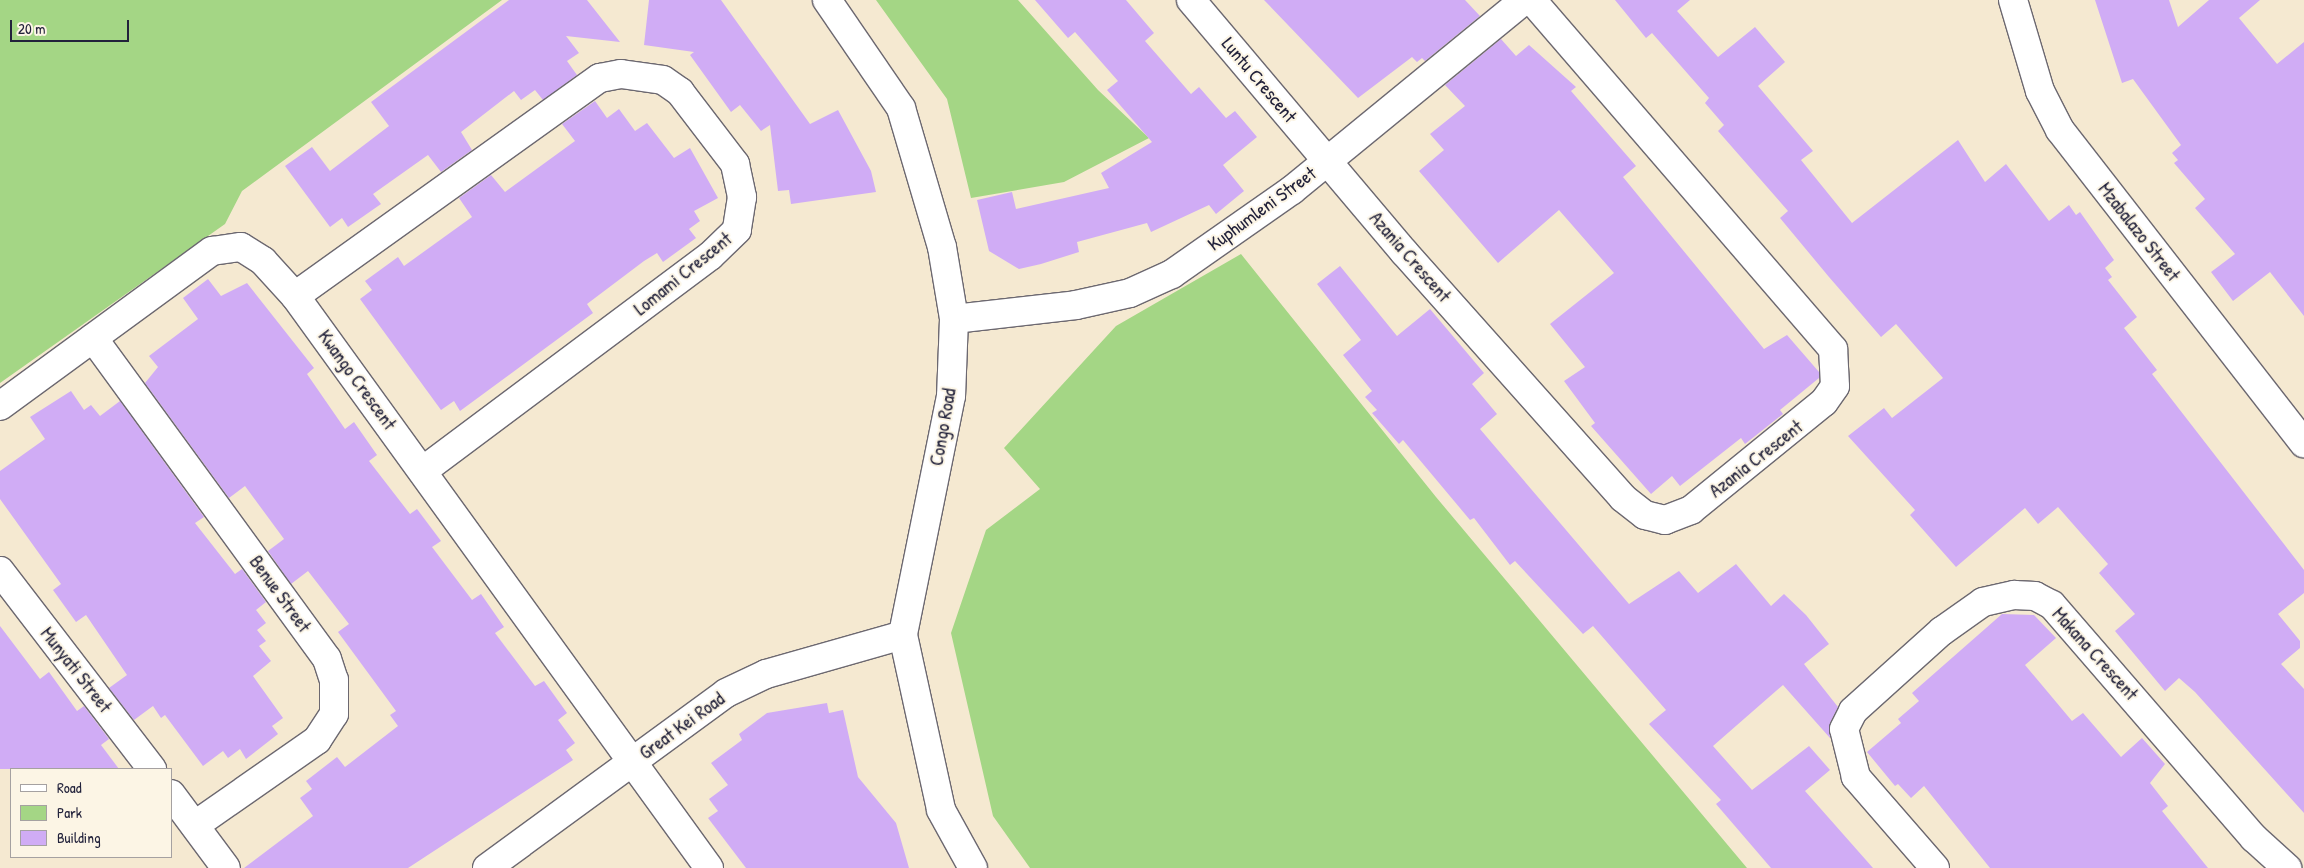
<!DOCTYPE html>
<style>
body{margin:0}
#map{position:relative;width:2304px;height:868px;overflow:hidden;background:#f5e9d1;font-family:"Patrick Hand",sans-serif}
div>[style]{position:absolute}
.green>*{inset:0;background:#a4d685}
.building>*{inset:0;background:#d0acf5}
.roads{filter:drop-shadow(1px 0 #6c6870) drop-shadow(-1px 0 #6c6870) drop-shadow(0 1px #6c6870) drop-shadow(0 -1px #6c6870)}
.minor>*{height:28px;margin:-14px;padding:0 14px;transform-origin:14px;border-radius:14px;background:#fff}
span{translate:-50% -50%;white-space:nowrap;text-align:center;line-height:1.15;-webkit-text-stroke:4px #fcf5e5;paint-order:stroke}
.street-label{font-size:19px;color:#22223b}
.legend{position:absolute;left:10px;top:768px;width:162px;height:90px;box-sizing:border-box;background:#fcf5e5;border:1px solid #a5a1a1;margin:0;padding:6px 9px;list-style:none;font-size:15px;color:#22223b}
.legend li{display:flex;align-items:center;gap:10px;height:25px}
.legend b{width:25px;border:1px solid #a5a1a1}
.scale{position:absolute;left:10px;top:20px;width:119px;height:22px;box-sizing:border-box;border:2px solid #22223b;border-top:0;padding-left:6px;font-size:15px;line-height:18px;white-space:nowrap;color:#22223b;-webkit-text-stroke:4px #fcf5e5;paint-order:stroke}
</style>
<div id="map">
<div class="green">
<div style="clip-path:polygon(0 0,502px 0,242px 191px,225px 224px,0 383px)"></div>
<div style="clip-path:polygon(876px 0,1018px 0,1098px 90px,1149px 138px,1064px 182px,971px 198px,947px 99px)"></div>
<div style="clip-path:polygon(1241px 254px,1436px 497px,1747px 868px,1030px 868px,993px 816px,951px 633px,986px 530px,1040px 489px,1004px 448px,1116px 326px)"></div>
</div>
<div class="building">
<div style="clip-path:polygon(509px 0,587px 0,620px 42px,566px 36px,579px 53px,567px 61px,577px 75px,543px 100px,535px 90px,521px 100px,514px 91px,461px 132px,472px 150px,441px 172px,428px 155px,373px 194px,381px 204px,348px 227px,342px 218px,330px 227px,285px 166px,312px 147px,330px 171px,389px 126px,371px 102px)"></div>
<div style="clip-path:polygon(649px 0,721px 0,810px 124px,838px 110px,871px 171px,876px 192px,791px 204px,789px 190px,778px 191px,770px 125px,761px 131px,740px 105px,731px 112px,690px 55px,694px 52px,644px 45px)"></div>
<div style="clip-path:polygon(1035px 0,1126px 0,1154px 33px,1145px 41px,1191px 94px,1199px 87px,1226px 118px,1235px 111px,1257px 137px,1223px 165px,1244px 191px,1216px 214px,1209px 205px,1151px 232px,1147px 223px,1077px 242px,1079px 252px,1041px 264px,1019px 269px,989px 251px,977px 200px,1012px 192px,1016px 209px,1109px 188px,1101px 173px,1152px 142px,1107px 90px,1118px 81px,1075px 32px,1068px 38px)"></div>
<div style="clip-path:polygon(1264px 0,1465px 0,1480px 16px,1425px 61px,1422px 58px,1417px 62px,1412px 57px,1358px 98px)"></div>
<div style="clip-path:polygon(1615px 0,1690px 0,1677px 11px,1718px 57px,1755px 27px,1785px 62px,1758px 86px,1813px 151px,1801px 160px,1852px 223px,1958px 140px,1985px 182px,2006px 164px,2049px 221px,2069px 205px,2076px 215px,2080px 212px,2114px 260px,2105px 268px,2112px 277px,2108px 280px,2137px 317px,2124px 328px,2157px 370px,2152px 374px,2304px 570px,2304px 593px,2278px 614px,2300px 641px,2300px 648px,2281px 664px,2304px 689px,2304px 813px,2195px 692px,2179px 678px,2165px 691px,2115px 631px,2135px 614px,2099px 573px,2108px 564px,2058px 507px,2038px 524px,2025px 508px,1956px 567px,1910px 515px,1915px 510px,1848px 436px,1884px 408px,1892px 418px,1943px 378px,1896px 324px,1881px 337px,1829px 277px,1780px 218px,1788px 211px,1718px 131px,1724px 125px,1705px 103px,1709px 98px,1652px 33px,1646px 38px)"></div>
<div style="clip-path:polygon(2095px 0,2169px 0,2178px 27px,2209px 0,2260px 0,2239px 18px,2277px 64px,2304px 42px,2304px 316px,2270px 272px,2233px 301px,2211px 272px,2235px 254px,2195px 208px,2205px 199px,2174px 163px,2178px 160px,2172px 153px,2181px 145px,2133px 79px,2122px 83px)"></div>
<div style="clip-path:polygon(1501px 39px,1516px 56px,1529px 45px,1576px 87px,1571px 91px,1636px 166px,1623px 177px,1764px 349px,1787px 335px,1819px 372px,1819px 378px,1780px 410px,1783px 414px,1745px 444px,1741px 438px,1680px 486px,1672px 476px,1651px 494px,1591px 426px,1595px 423px,1564px 381px,1585px 367px,1550px 324px,1614px 273px,1559px 210px,1498px 263px,1419px 171px,1444px 150px,1430px 134px,1465px 106px,1445px 85px)"></div>
<div style="clip-path:polygon(595px 101px,607px 118px,619px 109px,635px 131px,647px 123px,674px 158px,690px 148px,718px 198px,694px 211px,700px 221px,689px 229px,696px 238px,663px 262px,657px 253px,644px 261px,587px 304px,593px 313px,460px 411px,454px 401px,441px 410px,360px 299px,372px 290px,365px 281px,398px 257px,404px 266px,472px 217px,459px 198px,491px 175px,505px 192px,575px 141px,562px 124px)"></div>
<div style="clip-path:polygon(1340px 266px,1397px 336px,1430px 309px,1484px 373px,1472px 384px,1497px 414px,1480px 429px,1629px 604px,1679px 571px,1698px 593px,1736px 564px,1771px 606px,1784px 594px,1806px 615px,1829px 644px,1804px 664px,1838px 707px,1830px 723px,1830px 738px,1783px 685px,1713px 746px,1752px 790px,1809px 746px,1830px 770px,1805px 791px,1873px 868px,1771px 868px,1716px 804px,1721px 800px,1649px 724px,1666px 710px,1593px 626px,1583px 634px,1515px 561px,1510px 565px,1474px 518px,1470px 520px,1403px 440px,1399px 444px,1372px 413px,1377px 410px,1365px 397px,1372px 391px,1343px 355px,1361px 340px,1317px 284px)"></div>
<div style="clip-path:polygon(208px 279px,221px 296px,247px 283px,314px 368px,307px 374px,345px 429px,354px 422px,377px 455px,369px 461px,410px 514px,417px 509px,441px 541px,432px 547px,472px 600px,481px 594px,504px 627px,495px 633px,535px 686px,544px 681px,567px 713px,558px 720px,575px 743px,566px 750px,573px 760px,408px 868px,244px 868px,313px 816px,300px 798px,312px 789px,306px 781px,337px 757px,345px 767px,398px 726px,390px 715px,396px 711px,338px 632px,349px 624px,308px 571px,291px 584px,268px 551px,284px 539px,245px 486px,229px 498px,145px 383px,158px 367px,149px 356px,198px 319px,183px 298px)"></div>
<div style="clip-path:polygon(71px 391px,84px 410px,91px 405px,100px 416px,120px 401px,204px 517px,195px 523px,235px 574px,242px 569px,266px 602px,256px 610px,266px 623px,257px 630px,266px 641px,259px 646px,271px 661px,253px 676px,283px 718px,272px 726px,278px 734px,246px 759px,240px 749px,228px 758px,223px 751px,203px 766px,165px 715px,161px 718px,153px 706px,134px 720px,109px 688px,127px 675px,86px 615px,76px 622px,53px 590px,61px 584px,0 499px,0 471px,45px 439px,30px 417px)"></div>
<div style="clip-path:polygon(2002px 614px,2034px 615px,2056px 638px,2025px 665px,2072px 721px,2083px 713px,2121px 757px,2142px 738px,2165px 764px,2150px 783px,2168px 806px,2162px 811px,2208px 868px,1990px 868px,1924px 786px,1911px 798px,1898px 784px,1895px 786px,1867px 752px,1901px 723px,1898px 719px,1919px 701px,1912px 693px)"></div>
<div style="clip-path:polygon(0 626px,40px 679px,49px 672px,77px 711px,84px 706px,109px 739px,101px 745px,119px 769px,0 769px)"></div>
<div style="clip-path:polygon(827px 703px,829px 713px,843px 710px,858px 777px,896px 823px,909px 868px,746px 868px,708px 818px,718px 811px,709px 799px,728px 785px,711px 763px,742px 740px,739px 734px,767px 713px)"></div>
</div>
<div class="roads">
<div class="minor">
<div style="left:827px;top:0;width:131px;rotate:55.6deg"></div>
<div style="left:901px;top:108px;width:145px;rotate:73.6deg"></div>
<div style="left:942px;top:247px;width:73px;rotate:80.5deg"></div>
<div style="left:954px;top:319px;width:77px;rotate:92.2deg"></div>
<div style="left:951px;top:396px;width:244px;rotate:101.4deg"></div>
<div style="left:903px;top:635px;width:179px;rotate:77.7deg"></div>
<div style="left:941px;top:810px;width:66px;rotate:61.1deg"></div>
<div style="left:1191px;top:0;width:330px;rotate:49.8deg"></div>
<div style="left:1404px;top:252px;width:329px;rotate:48.3deg"></div>
<div style="left:1623px;top:498px;width:28px;rotate:38deg"></div>
<div style="left:1645px;top:515px;width:21px;rotate:14deg"></div>
<div style="left:1665px;top:520px;width:28px;rotate:-21deg"></div>
<div style="left:1691px;top:510px;width:171px;rotate:-39.1deg"></div>
<div style="left:1824px;top:402px;width:19px;rotate:-55deg"></div>
<div style="left:1835px;top:386px;width:37px;rotate:-93deg"></div>
<div style="left:1833px;top:349px;width:461px;rotate:-130.8deg"></div>
<div style="left:2013px;top:0;width:95px;rotate:73.5deg"></div>
<div style="left:2040px;top:91px;width:44px;rotate:62.9deg"></div>
<div style="left:2060px;top:130px;width:397px;rotate:52.1deg"></div>
<div style="left:295px;top:296px;width:375px;rotate:-35.6deg"></div>
<div style="left:600px;top:78px;width:21px;rotate:-11deg"></div>
<div style="left:621px;top:74px;width:42px;rotate:8.1deg"></div>
<div style="left:663px;top:80px;width:21px;rotate:35deg"></div>
<div style="left:680px;top:92px;width:91px;rotate:52.6deg"></div>
<div style="left:735px;top:164px;width:34px;rotate:78deg"></div>
<div style="left:742px;top:197px;width:33px;rotate:99deg"></div>
<div style="left:737px;top:230px;width:37px;rotate:136deg"></div>
<div style="left:710px;top:256px;width:359px;rotate:143.2deg"></div>
<div style="left:954px;top:319px;width:123px;rotate:-6.5deg"></div>
<div style="left:1076px;top:305px;width:55px;rotate:-12.5deg"></div>
<div style="left:1130px;top:293px;width:46px;rotate:-24.3deg"></div>
<div style="left:1172px;top:274px;width:146px;rotate:-35deg"></div>
<div style="left:1292px;top:190px;width:300px;rotate:-39.3deg"></div>
<div style="left:93px;top:338px;width:397px;rotate:53.9deg"></div>
<div style="left:327px;top:659px;width:22px;rotate:72deg"></div>
<div style="left:334px;top:680px;width:34px;rotate:90deg"></div>
<div style="left:334px;top:714px;width:31px;rotate:123deg"></div>
<div style="left:317px;top:740px;width:149px;rotate:145.1deg"></div>
<div style="left:0;top:406px;width:263px;rotate:-36.2deg"></div>
<div style="left:212px;top:251px;width:29px;rotate:-8deg"></div>
<div style="left:241px;top:247px;width:26px;rotate:32deg"></div>
<div style="left:263px;top:261px;width:47px;rotate:47.6deg"></div>
<div style="left:295px;top:296px;width:706px;rotate:54.1deg"></div>
<div style="left:0;top:571px;width:250px;rotate:52.5deg"></div>
<div style="left:171px;top:794px;width:92px;rotate:53.4deg"></div>
<div style="left:487px;top:868px;width:296px;rotate:-36.2deg"></div>
<div style="left:726px;top:693px;width:44px;rotate:-25.4deg"></div>
<div style="left:766px;top:674px;width:142px;rotate:-15.9deg"></div>
<div style="left:1935px;top:868px;width:121px;rotate:-131deg"></div>
<div style="left:1856px;top:777px;width:49px;rotate:-104deg"></div>
<div style="left:1844px;top:729px;width:20px;rotate:-63deg"></div>
<div style="left:1853px;top:711px;width:120px;rotate:-42deg"></div>
<div style="left:1942px;top:631px;width:50px;rotate:-35.3deg"></div>
<div style="left:1983px;top:602px;width:32px;rotate:-13deg"></div>
<div style="left:2014px;top:595px;width:21px;rotate:3deg"></div>
<div style="left:2035px;top:596px;width:19px;rotate:28deg"></div>
<div style="left:2052px;top:605px;width:308px;rotate:49.1deg"></div>
<div style="left:2254px;top:838px;width:45px;rotate:42.3deg"></div>
</div>
</div>
<div class="street-label">
<span style="left:1259px;top:80px;rotate:50deg">Luntu Crescent</span>
<span style="left:1262px;top:209px;rotate:-36deg">Kuphumleni Street</span>
<span style="left:2139px;top:232px;rotate:52deg">Mzabalazo Street</span>
<span style="left:1410px;top:257px;rotate:49deg">Azania Crescent</span>
<span style="left:683px;top:274px;rotate:-39deg">Lomami Crescent</span>
<span style="left:357px;top:380px;rotate:54deg">Kwango Crescent</span>
<span style="left:943px;top:427px;rotate:-80deg">Congo Road</span>
<span style="left:1756px;top:459px;rotate:-38deg">Azania Crescent</span>
<span style="left:280px;top:594px;rotate:54deg">Benue Street</span>
<span style="left:2095px;top:654px;rotate:48deg">Makana Crescent</span>
<span style="left:76px;top:670px;rotate:52deg">Munyati Street</span>
<span style="left:682px;top:726px;rotate:-36deg">Great Kei Road</span>
</div>
<ul class="legend">
<li><b style="height:6px;background:#fff"></b>Road</li>
<li><b style="height:14px;background:#a4d685"></b>Park</li>
<li><b style="height:14px;background:#d0acf5"></b>Building</li>
</ul>
<div class="scale">20 m</div>
</div>
